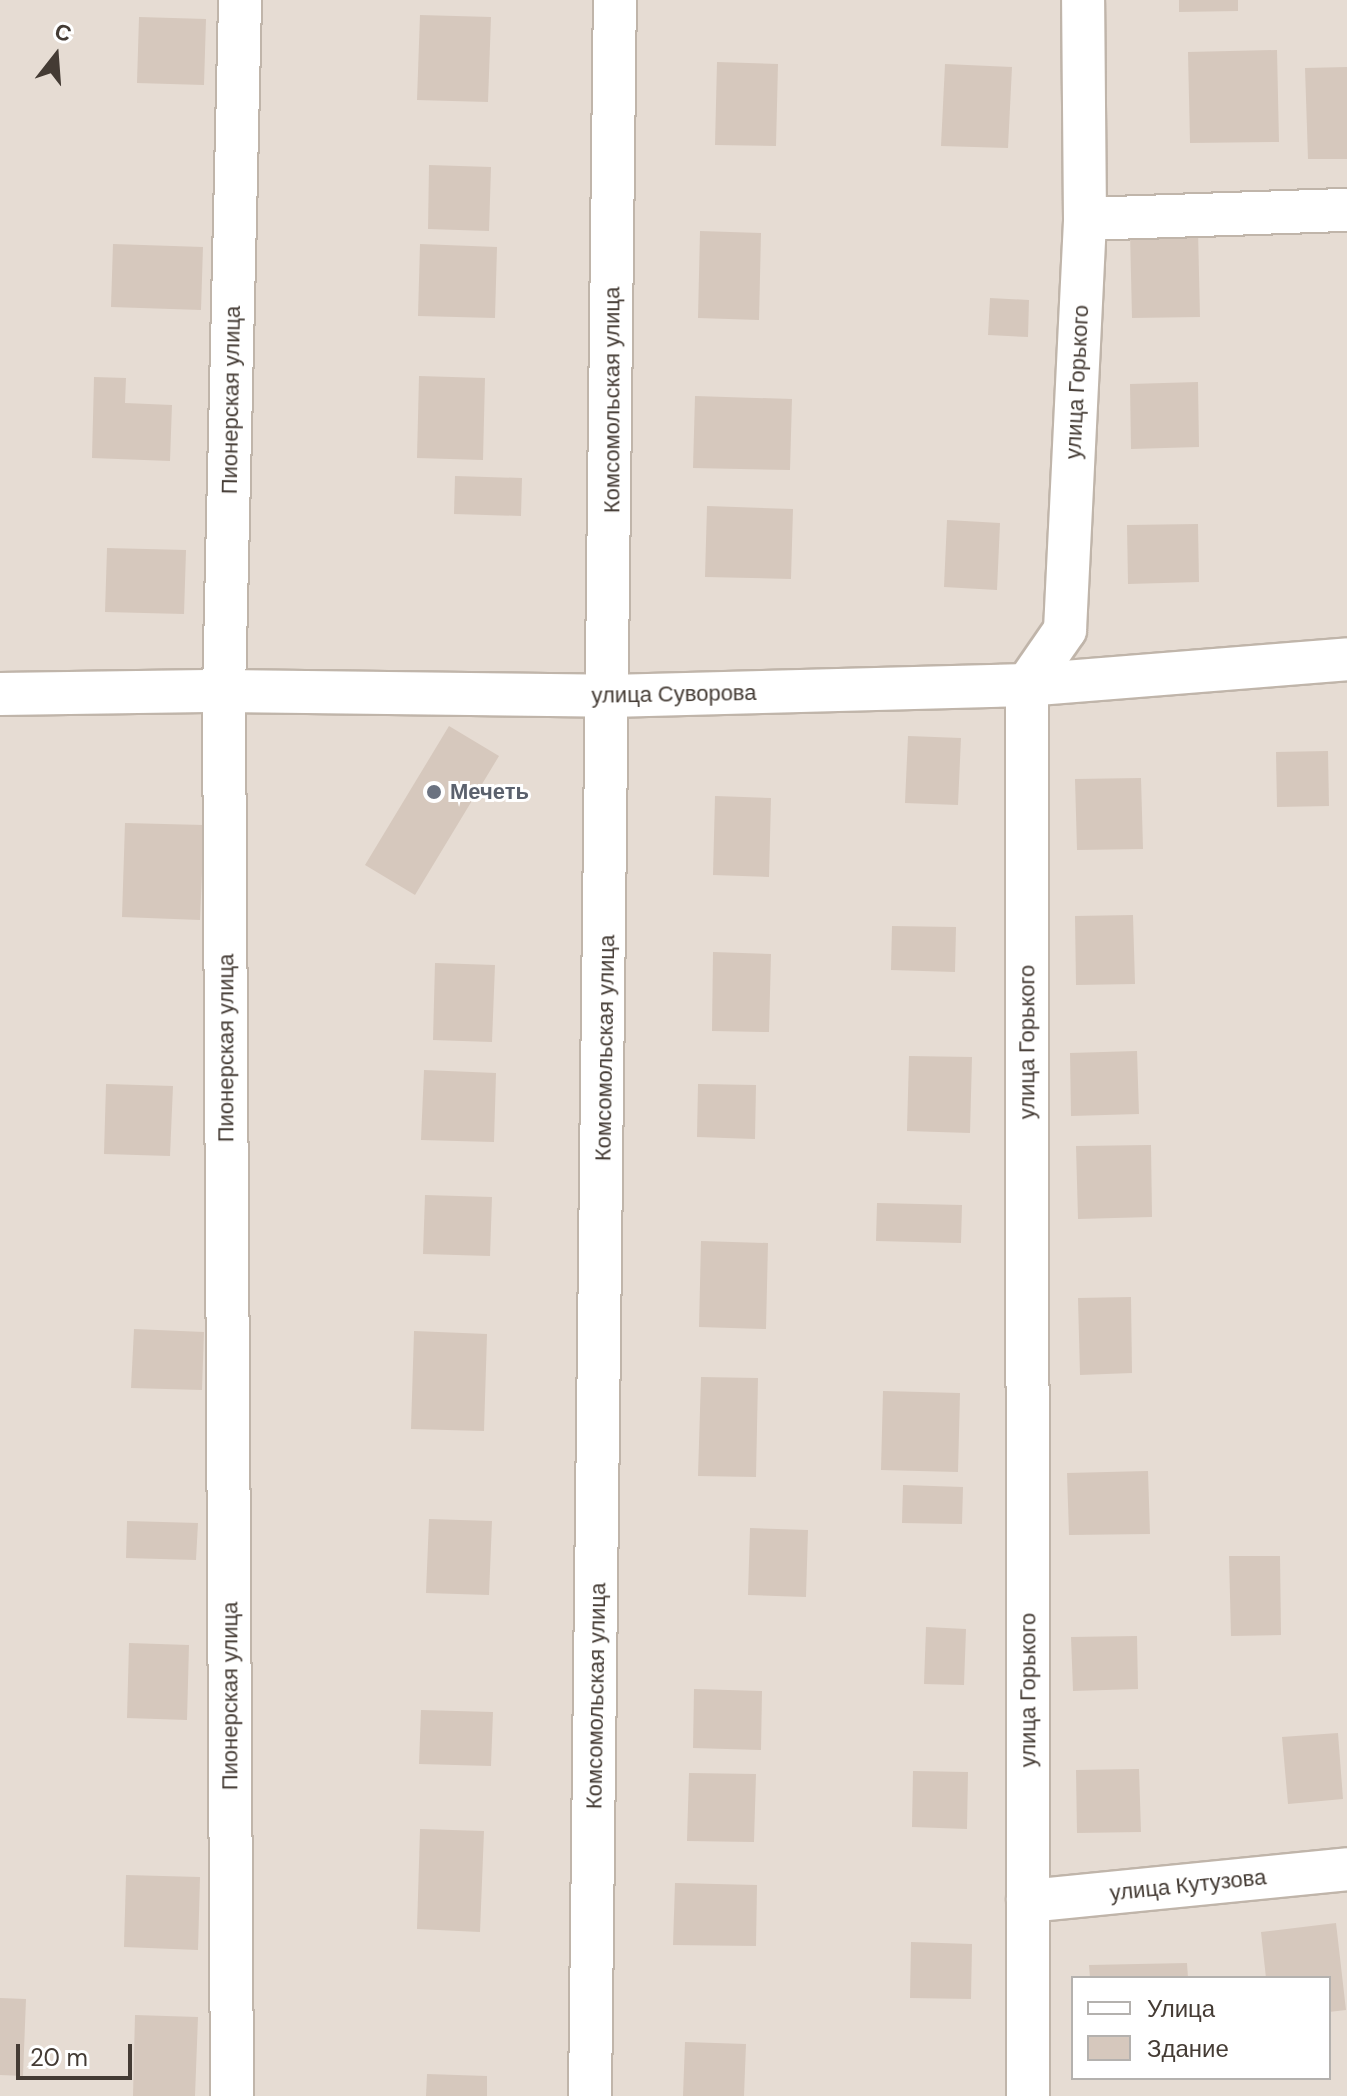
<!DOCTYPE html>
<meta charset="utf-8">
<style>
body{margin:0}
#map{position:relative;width:1347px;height:2096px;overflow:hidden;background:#f2ece4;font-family:"DM Sans",sans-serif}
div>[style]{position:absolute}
.residential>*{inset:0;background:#e6dcd3}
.building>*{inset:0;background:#d6c8bd}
.roads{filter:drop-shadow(2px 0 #c0b5aa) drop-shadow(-2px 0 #c0b5aa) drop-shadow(0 2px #c0b5aa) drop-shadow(0 -2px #c0b5aa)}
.minor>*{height:42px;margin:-21px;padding:0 21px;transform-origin:21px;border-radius:21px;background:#fff}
.dots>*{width:22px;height:22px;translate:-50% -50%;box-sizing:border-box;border:4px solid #fff;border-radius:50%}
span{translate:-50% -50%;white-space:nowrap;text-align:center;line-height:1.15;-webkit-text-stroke:6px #fff;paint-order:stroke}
.street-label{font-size:22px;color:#443b34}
.worship-label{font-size:22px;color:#5b616d;font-weight:700}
.left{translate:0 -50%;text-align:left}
.legend{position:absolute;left:1071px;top:1976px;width:260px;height:104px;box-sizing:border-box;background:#fff;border:2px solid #b4b1ae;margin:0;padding:10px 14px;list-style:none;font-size:24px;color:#443b34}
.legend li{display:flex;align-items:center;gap:16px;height:40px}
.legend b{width:40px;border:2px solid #b4b1ae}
.north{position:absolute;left:16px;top:16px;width:80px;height:80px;-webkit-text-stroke:6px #fff;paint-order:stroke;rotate:17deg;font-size:22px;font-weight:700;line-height:32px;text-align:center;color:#443b34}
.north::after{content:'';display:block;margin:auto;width:28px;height:36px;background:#443b34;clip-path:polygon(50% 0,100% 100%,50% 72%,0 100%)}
.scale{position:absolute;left:16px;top:2044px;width:116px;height:36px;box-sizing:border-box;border:4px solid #443b34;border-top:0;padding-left:10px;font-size:24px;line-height:28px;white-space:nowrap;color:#443b34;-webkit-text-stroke:6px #fff;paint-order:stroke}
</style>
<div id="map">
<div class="residential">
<div style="clip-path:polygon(evenodd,0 0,1347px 0,1347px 2096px,0 2096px,0 0,1073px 1978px,1329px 1978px,1329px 2078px,1073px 2078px,1073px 1978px)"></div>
</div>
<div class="building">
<div style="clip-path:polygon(1179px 0,1238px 0,1238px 11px,1179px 12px)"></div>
<div style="clip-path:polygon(420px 15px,491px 17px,488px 102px,417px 100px)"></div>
<div style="clip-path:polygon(139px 17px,206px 19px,204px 85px,137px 83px)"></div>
<div style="clip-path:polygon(1277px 50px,1279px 142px,1190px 143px,1188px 52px)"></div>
<div style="clip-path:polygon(717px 62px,778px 64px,776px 146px,715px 145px)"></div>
<div style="clip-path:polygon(945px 64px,1012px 67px,1008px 148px,941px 146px)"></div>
<div style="clip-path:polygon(1347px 67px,1347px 159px,1308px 159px,1305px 68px)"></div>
<div style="clip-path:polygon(429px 165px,491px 167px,489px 231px,428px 229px)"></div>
<div style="clip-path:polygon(1198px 230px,1200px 317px,1132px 318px,1130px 232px)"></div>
<div style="clip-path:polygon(700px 231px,761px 233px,759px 320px,698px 318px)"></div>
<div style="clip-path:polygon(113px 244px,203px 247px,201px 310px,111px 307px)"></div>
<div style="clip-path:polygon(420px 244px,497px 247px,495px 318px,418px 316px)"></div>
<div style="clip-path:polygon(990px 298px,1029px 300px,1028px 337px,988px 335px)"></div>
<div style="clip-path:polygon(419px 376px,485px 378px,483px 460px,417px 458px)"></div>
<div style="clip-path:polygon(94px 377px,126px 378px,125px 403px,172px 405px,170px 461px,92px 458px)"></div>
<div style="clip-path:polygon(1198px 382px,1199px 447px,1131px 449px,1130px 384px)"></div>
<div style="clip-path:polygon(695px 396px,792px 399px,790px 470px,693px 468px)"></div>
<div style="clip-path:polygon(455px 476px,522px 478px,521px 516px,454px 514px)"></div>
<div style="clip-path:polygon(707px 506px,793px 509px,791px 579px,705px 577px)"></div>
<div style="clip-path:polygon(947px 520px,1000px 523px,997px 590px,944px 587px)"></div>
<div style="clip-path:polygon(1198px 524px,1199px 582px,1128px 584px,1127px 525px)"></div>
<div style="clip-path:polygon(107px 548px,186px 550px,184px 614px,105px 612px)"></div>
<div style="clip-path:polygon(449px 726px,499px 756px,415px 895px,365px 865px)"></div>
<div style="clip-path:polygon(908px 736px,961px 738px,958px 805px,905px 803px)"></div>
<div style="clip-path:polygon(1328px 751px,1329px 806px,1277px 807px,1276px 752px)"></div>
<div style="clip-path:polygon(1141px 778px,1143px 849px,1077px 850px,1075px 779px)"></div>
<div style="clip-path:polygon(715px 796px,771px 798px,769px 877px,713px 875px)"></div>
<div style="clip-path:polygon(125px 823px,204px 825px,200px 920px,122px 917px)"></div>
<div style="clip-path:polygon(1133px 915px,1135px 984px,1076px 985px,1075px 916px)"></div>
<div style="clip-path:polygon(892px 926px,956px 927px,955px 972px,891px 970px)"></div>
<div style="clip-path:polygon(713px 952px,771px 954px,769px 1032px,712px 1031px)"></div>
<div style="clip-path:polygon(435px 963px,495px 965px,492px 1042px,433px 1040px)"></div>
<div style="clip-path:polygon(1137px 1051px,1139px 1114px,1071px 1116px,1070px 1053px)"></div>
<div style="clip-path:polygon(909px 1056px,972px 1057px,970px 1133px,907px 1131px)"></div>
<div style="clip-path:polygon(424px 1070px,496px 1073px,494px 1142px,421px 1140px)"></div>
<div style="clip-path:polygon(106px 1084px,173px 1086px,170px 1156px,104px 1154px)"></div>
<div style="clip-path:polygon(698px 1084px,756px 1085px,755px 1139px,697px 1137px)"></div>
<div style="clip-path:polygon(1151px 1145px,1152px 1217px,1078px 1219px,1076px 1146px)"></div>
<div style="clip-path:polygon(425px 1195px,492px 1197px,490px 1256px,423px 1254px)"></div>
<div style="clip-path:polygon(877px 1203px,962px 1205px,961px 1243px,876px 1241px)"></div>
<div style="clip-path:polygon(701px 1241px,768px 1243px,766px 1329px,699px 1327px)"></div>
<div style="clip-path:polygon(1131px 1297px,1132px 1373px,1080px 1375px,1078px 1298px)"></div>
<div style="clip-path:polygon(134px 1329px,204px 1332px,202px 1390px,131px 1388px)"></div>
<div style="clip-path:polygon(414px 1331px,487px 1334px,484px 1431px,411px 1429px)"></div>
<div style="clip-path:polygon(701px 1377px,758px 1378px,756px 1477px,698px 1476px)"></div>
<div style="clip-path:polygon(883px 1391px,960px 1393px,958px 1472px,881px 1470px)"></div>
<div style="clip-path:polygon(1148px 1471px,1150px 1534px,1069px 1535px,1067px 1473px)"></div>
<div style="clip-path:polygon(903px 1485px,963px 1487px,962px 1524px,902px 1523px)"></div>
<div style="clip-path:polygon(429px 1519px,492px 1521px,489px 1595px,426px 1593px)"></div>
<div style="clip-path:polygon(127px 1521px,198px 1523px,196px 1560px,126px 1558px)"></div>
<div style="clip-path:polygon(750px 1528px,808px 1530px,806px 1597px,748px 1595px)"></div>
<div style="clip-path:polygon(1229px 1556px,1280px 1556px,1281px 1635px,1231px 1636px)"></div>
<div style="clip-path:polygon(926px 1627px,966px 1629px,964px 1685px,924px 1684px)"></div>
<div style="clip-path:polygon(1137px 1636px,1138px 1689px,1073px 1691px,1071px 1637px)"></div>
<div style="clip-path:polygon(129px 1643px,189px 1645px,187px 1720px,127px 1718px)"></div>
<div style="clip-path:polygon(694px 1689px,762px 1691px,761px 1750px,693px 1748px)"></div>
<div style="clip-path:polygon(421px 1710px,493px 1712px,491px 1766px,419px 1764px)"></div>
<div style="clip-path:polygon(1338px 1733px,1343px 1799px,1288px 1804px,1282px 1737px)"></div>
<div style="clip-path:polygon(1139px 1769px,1141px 1832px,1077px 1833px,1076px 1770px)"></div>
<div style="clip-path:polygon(913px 1771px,968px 1772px,967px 1829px,912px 1827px)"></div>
<div style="clip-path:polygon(689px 1773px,756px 1774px,754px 1842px,687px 1841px)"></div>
<div style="clip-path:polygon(420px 1829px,484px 1831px,480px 1932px,417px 1929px)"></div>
<div style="clip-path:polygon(126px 1875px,200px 1877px,198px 1950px,124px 1947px)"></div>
<div style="clip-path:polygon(675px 1883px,757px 1885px,756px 1946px,673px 1945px)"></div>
<div style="clip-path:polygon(1336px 1923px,1346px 2010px,1329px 2012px,1329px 1978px,1266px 1978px,1261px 1932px)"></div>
<div style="clip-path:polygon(911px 1942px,972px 1944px,971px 1999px,910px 1998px)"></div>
<div style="clip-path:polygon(1187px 1963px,1188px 1978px,1090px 1978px,1089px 1965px)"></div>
<div style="clip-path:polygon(0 1998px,26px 1999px,23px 2076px,0 2075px)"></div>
<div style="clip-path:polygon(135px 2015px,198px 2017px,195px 2096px,133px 2096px)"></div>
<div style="clip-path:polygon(685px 2042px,746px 2044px,744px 2096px,683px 2096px)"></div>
<div style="clip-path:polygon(427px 2074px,487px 2076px,487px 2096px,426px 2096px)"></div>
</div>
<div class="roads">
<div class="minor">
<div style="left:1085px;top:219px;width:262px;rotate:-2deg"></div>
<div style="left:0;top:694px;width:224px;rotate:-0.8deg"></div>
<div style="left:224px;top:691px;width:386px;rotate:0.7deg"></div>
<div style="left:610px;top:696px;width:417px;rotate:-1.5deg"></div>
<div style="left:1027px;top:685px;width:321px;rotate:-4.6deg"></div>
<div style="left:1028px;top:1901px;width:321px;rotate:-5.7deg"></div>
<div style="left:232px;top:2096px;width:1405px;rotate:-90.33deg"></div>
<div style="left:224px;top:691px;width:691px;rotate:-88.67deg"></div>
<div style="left:590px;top:2096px;width:2096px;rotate:-89.32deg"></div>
<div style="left:1028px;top:2096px;width:1411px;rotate:-90.04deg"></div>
<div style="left:1027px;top:685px;width:67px;rotate:-55.4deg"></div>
<div style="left:1065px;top:630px;width:411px;rotate:-87.2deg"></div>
<div style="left:1085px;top:219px;width:219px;rotate:-90.5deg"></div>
</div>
</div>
<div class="dots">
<div style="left:434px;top:792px;background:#6b7280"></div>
</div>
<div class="street-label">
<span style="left:1077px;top:382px;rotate:-87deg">улица Горького</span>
<span style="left:231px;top:400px;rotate:-89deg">Пионерская улица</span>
<span style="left:612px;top:400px;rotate:-90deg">Комсомольская улица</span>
<span style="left:674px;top:694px;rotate:-1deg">улица Суворова</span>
<span style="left:1027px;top:1042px;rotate:-90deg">улица Горького</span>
<span style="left:226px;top:1048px;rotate:-90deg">Пионерская улица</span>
<span style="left:605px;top:1048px;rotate:-89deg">Комсомольская улица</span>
<span style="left:1028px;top:1690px;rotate:-90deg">улица Горького</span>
<span style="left:230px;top:1696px;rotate:-90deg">Пионерская улица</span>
<span style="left:596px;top:1696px;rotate:-89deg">Комсомольская улица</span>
<span style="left:1188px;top:1885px;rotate:-6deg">улица Кутузова</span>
</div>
<div class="worship-label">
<span class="left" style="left:450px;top:792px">Мечеть</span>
</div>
<ul class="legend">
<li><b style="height:10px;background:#fff"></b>Улица</li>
<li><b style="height:22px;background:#d6c8bd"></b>Здание</li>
</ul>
<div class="north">С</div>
<div class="scale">20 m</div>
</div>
